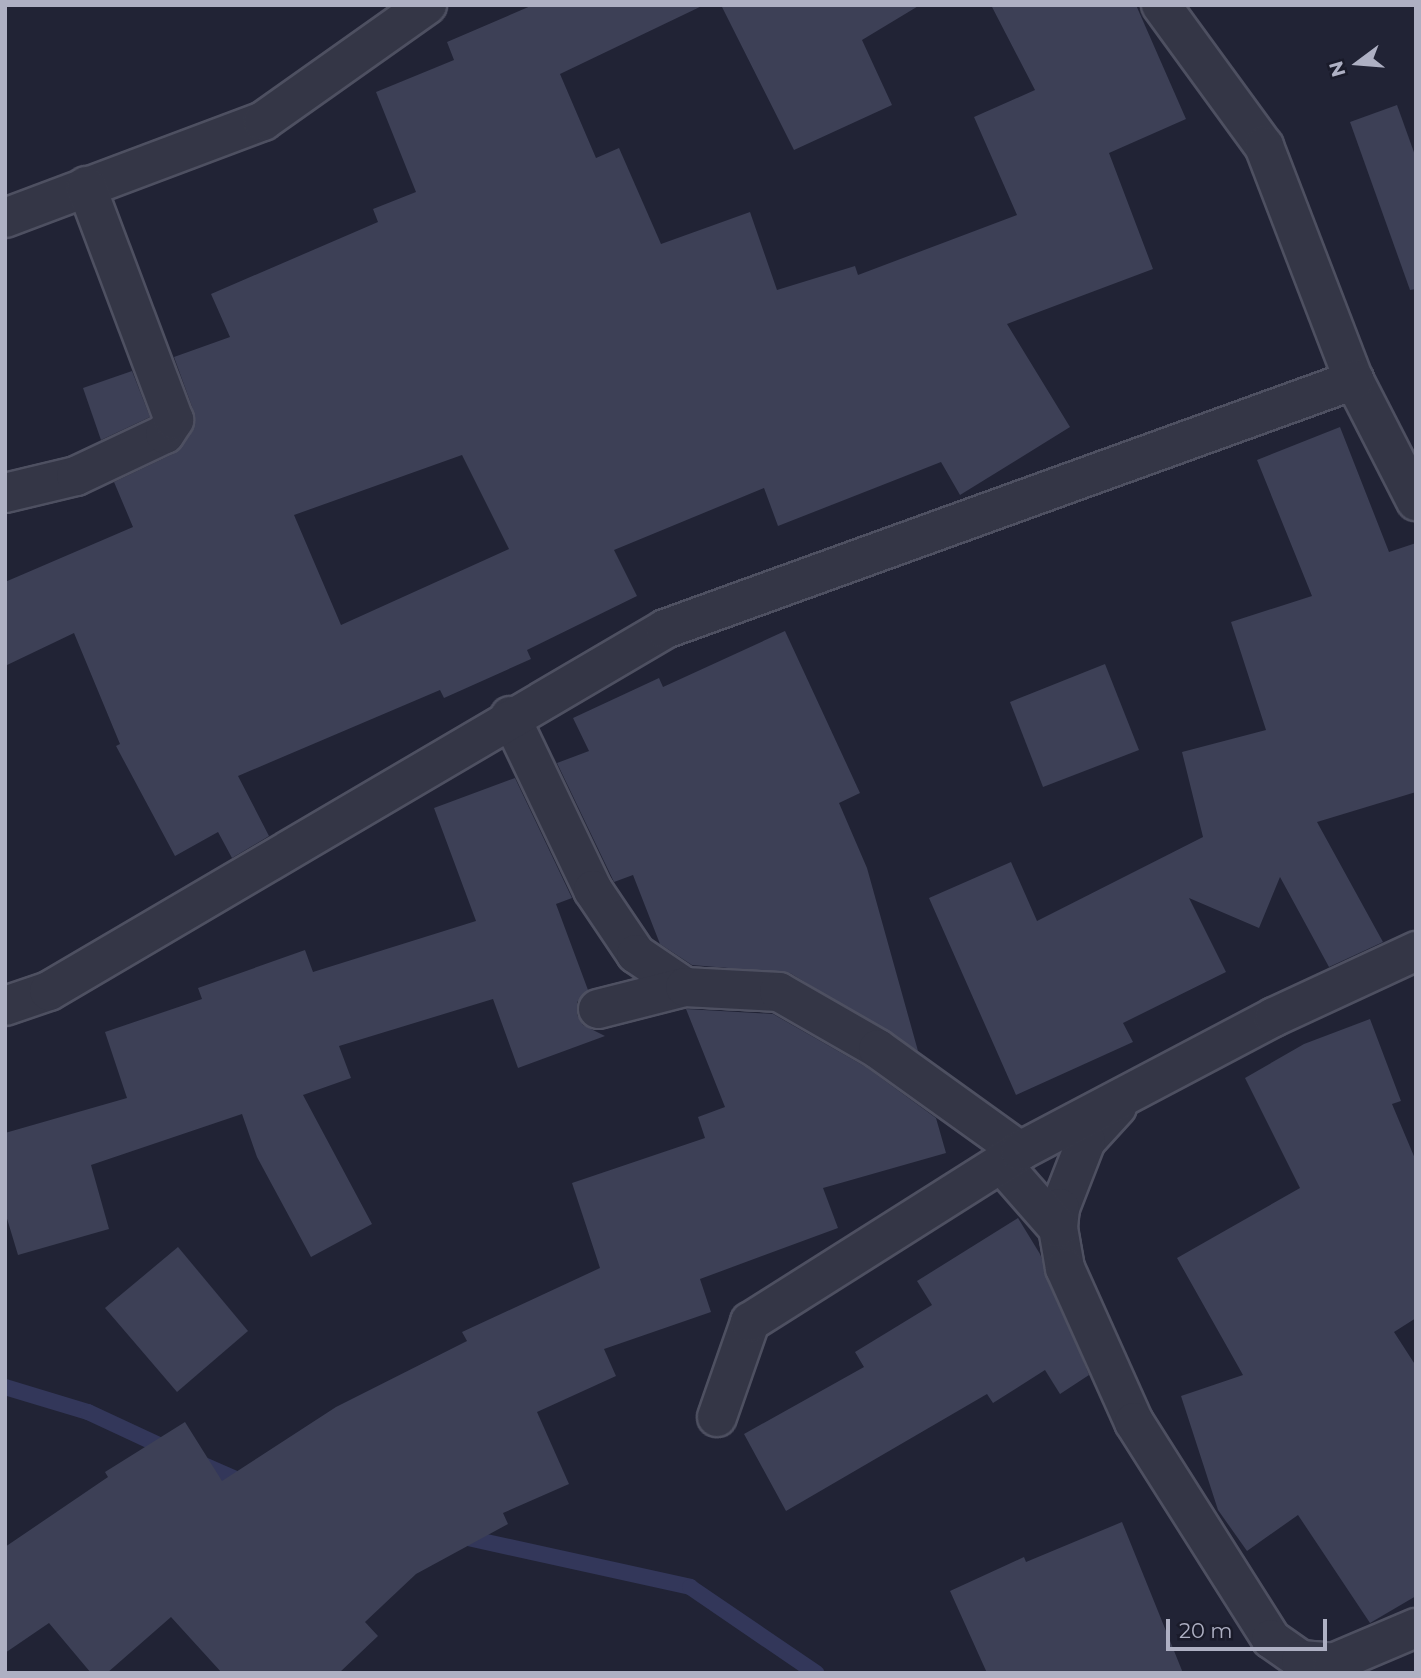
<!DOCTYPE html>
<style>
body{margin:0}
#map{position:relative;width:1421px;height:1678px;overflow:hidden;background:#212335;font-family:Montserrat,sans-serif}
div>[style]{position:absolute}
.stream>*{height:16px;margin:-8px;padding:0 8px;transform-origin:8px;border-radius:8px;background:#33375a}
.building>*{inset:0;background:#3d4056}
.roads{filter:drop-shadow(2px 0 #4e5061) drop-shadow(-2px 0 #4e5061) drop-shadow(0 2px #4e5061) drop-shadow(0 -2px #4e5061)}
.minor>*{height:38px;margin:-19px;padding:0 19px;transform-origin:19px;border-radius:19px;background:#343646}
span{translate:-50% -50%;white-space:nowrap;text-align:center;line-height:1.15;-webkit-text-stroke:6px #1a1b2a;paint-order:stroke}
.frame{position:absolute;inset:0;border:7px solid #aeb0c3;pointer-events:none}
.north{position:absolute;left:1323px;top:28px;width:70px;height:70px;-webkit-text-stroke:5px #1a1b2a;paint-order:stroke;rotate:254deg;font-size:19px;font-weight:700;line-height:28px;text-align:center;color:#aeb0c3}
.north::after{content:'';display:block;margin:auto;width:24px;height:32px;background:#aeb0c3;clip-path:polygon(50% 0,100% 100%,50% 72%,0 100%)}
.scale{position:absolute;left:1166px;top:1619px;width:161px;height:32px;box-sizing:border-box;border:4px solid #aeb0c3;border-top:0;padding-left:9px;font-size:21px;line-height:24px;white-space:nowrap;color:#aeb0c3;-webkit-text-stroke:5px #1a1b2a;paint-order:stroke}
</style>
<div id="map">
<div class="stream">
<div style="left:5px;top:1387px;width:87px;rotate:16.8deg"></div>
<div style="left:88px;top:1412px;width:90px;rotate:24.9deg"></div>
<div style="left:197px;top:1462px;width:55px;rotate:23.7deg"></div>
<div style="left:459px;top:1536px;width:237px;rotate:12.4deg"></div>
<div style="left:690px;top:1587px;width:153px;rotate:34.3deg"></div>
</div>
<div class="building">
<div style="clip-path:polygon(evenodd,533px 5px,704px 5px,560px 74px,596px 158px,619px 148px,661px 244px,750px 212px,777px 290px,855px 266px,858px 275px,1017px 215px,974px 117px,1035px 90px,991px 5px,1136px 5px,1186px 119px,1109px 153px,1153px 269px,1007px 324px,1070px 427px,960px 495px,941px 462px,778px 526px,764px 488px,614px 550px,637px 596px,527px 650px,531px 659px,444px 698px,440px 690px,238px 776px,269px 836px,232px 858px,218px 832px,175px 856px,116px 746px,120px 744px,74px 633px,5px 666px,5px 582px,133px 527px,114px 482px,175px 453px,192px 432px,194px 412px,174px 357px,230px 337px,211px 294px,378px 222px,373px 209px,416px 192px,376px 92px,454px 60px,447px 42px,533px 5px,462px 455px,509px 549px,341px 625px,294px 515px,462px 455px)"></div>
<div style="clip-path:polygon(721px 5px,920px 5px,862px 40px,892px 105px,794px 150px)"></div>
<div style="clip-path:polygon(1397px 105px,1416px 158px,1416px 289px,1410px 290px,1350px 122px)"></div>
<div style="clip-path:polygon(132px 371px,150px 417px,101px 440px,83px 388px)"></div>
<div style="clip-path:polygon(1340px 427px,1389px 552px,1416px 543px,1416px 792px,1317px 822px,1383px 942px,1329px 967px,1280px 877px,1259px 928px,1189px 898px,1226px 972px,1123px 1023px,1133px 1042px,1016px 1095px,929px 898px,1011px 862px,1037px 921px,1203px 837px,1182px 752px,1266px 730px,1231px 622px,1312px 596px,1257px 460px)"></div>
<div style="clip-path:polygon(785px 631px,860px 793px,839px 803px,867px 868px,918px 1051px,790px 973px,692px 965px,660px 944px,633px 875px,614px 882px,557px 763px,589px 751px,573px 718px,659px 678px,663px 687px)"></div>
<div style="clip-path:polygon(1105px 664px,1139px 750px,1043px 787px,1010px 702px)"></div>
<div style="clip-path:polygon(515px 778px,572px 898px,556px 904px,588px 990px,577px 1002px,577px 1015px,583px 1025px,605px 1036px,518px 1068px,493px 999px,339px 1046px,351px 1078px,303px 1095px,372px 1224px,311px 1257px,257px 1157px,242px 1114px,91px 1165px,109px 1229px,18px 1255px,5px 1212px,5px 1133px,127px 1098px,105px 1032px,202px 999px,198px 988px,305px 950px,313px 972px,476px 921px,434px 808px)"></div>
<div style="clip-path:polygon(686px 1009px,773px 1014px,866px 1067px,936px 1118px,946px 1153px,823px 1188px,838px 1228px,700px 1279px,711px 1312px,604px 1349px,616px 1376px,537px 1412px,569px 1484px,503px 1513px,508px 1524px,416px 1574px,365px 1622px,378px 1636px,339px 1673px,222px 1673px,171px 1617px,107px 1673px,91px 1673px,49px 1623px,5px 1653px,5px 1547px,108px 1477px,105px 1472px,185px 1422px,222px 1481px,336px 1407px,467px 1341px,462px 1332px,600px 1268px,572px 1183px,705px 1138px,698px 1117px,725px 1107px)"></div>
<div style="clip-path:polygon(1370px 1019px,1401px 1101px,1392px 1104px,1416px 1161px,1416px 1318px,1394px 1332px,1416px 1366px,1416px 1596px,1370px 1623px,1298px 1515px,1247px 1551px,1218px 1510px,1181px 1396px,1243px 1375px,1177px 1258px,1300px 1188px,1245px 1078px,1304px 1044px)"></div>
<div style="clip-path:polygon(1018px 1218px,1040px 1254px,1089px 1375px,1060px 1394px,1045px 1370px,993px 1403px,987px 1394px,786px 1511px,744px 1434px,864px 1367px,855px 1352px,932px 1305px,917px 1281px)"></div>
<div style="clip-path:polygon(178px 1247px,248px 1331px,177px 1392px,105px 1308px)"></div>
<div style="clip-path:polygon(1122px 1522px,1183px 1673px,987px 1673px,950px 1591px,1024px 1557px,1026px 1562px)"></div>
</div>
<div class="roads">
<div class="minor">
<div style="left:1161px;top:5px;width:175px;rotate:53.9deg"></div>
<div style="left:1264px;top:146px;width:251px;rotate:69deg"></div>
<div style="left:1354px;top:380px;width:136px;rotate:62.9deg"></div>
<div style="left:5px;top:218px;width:276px;rotate:-20.6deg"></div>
<div style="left:263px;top:121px;width:201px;rotate:-35.3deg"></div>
<div style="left:5px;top:493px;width:73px;rotate:-13.5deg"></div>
<div style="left:76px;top:476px;width:98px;rotate:-25.3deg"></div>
<div style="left:165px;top:434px;width:17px;rotate:-57deg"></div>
<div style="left:174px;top:420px;width:250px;rotate:-110.6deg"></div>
<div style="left:510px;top:716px;width:193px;rotate:64.5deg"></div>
<div style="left:593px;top:890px;width:77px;rotate:56.1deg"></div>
<div style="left:636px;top:954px;width:59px;rotate:34deg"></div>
<div style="left:5px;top:1006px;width:46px;rotate:-18.8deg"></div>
<div style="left:49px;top:991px;width:714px;rotate:-30.44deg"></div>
<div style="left:665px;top:629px;width:733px;rotate:-19.87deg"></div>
<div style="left:598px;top:1009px;width:90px;rotate:-14.2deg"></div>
<div style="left:685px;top:987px;width:94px;rotate:3deg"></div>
<div style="left:779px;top:992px;width:114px;rotate:29.9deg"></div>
<div style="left:878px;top:1049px;width:175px;rotate:35.7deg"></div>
<div style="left:1117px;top:1107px;width:46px;rotate:132.4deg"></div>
<div style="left:1086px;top:1141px;width:72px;rotate:111.2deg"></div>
<div style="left:1060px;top:1208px;width:20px;rotate:96deg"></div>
<div style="left:1058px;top:1228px;width:41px;rotate:80.1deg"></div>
<div style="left:1065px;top:1268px;width:169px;rotate:65.9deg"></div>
<div style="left:1134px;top:1422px;width:257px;rotate:57.7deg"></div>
<div style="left:1271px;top:1639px;width:37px;rotate:35deg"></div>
<div style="left:1301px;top:1660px;width:32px;rotate:5deg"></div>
<div style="left:1333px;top:1663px;width:90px;rotate:-22.9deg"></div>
<div style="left:1001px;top:1163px;width:86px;rotate:48.8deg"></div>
<div style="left:717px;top:1417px;width:101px;rotate:-70.8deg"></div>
<div style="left:750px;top:1322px;width:320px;rotate:-32.3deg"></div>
<div style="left:1020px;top:1151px;width:287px;rotate:-27.8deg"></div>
<div style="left:1274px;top:1017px;width:157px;rotate:-24.9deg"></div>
</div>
</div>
<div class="frame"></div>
<div class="north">N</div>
<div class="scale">20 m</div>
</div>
